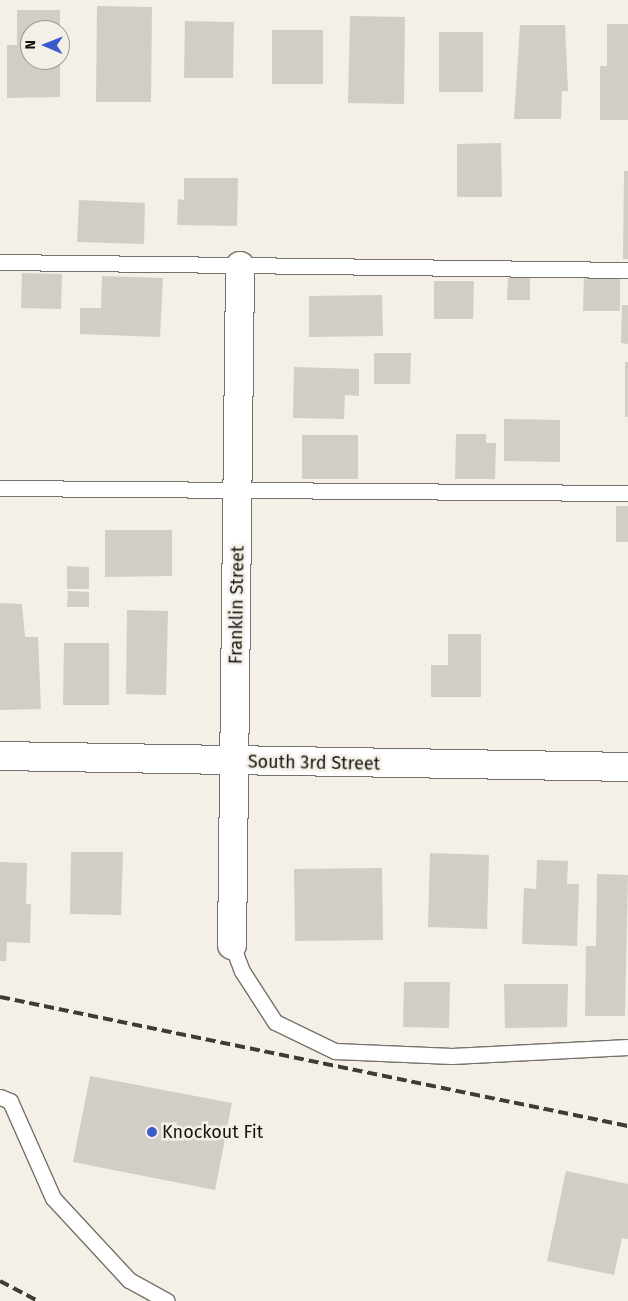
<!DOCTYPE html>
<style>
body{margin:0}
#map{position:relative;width:628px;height:1301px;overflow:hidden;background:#f4efe7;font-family:"Fira Sans",sans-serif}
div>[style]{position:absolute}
.building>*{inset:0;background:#d2cec6}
.roads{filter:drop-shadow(1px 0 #76726b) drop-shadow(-1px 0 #76726b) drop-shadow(0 1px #76726b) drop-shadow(0 -1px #76726b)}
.lane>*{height:15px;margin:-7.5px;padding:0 7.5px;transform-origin:7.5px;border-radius:7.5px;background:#fff}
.street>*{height:28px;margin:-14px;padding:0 14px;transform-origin:14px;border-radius:14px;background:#fff}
.rail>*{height:4px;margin-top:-2px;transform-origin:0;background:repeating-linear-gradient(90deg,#3e3c38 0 10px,transparent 0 15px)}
.dots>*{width:14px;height:14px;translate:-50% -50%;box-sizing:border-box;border:2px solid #f4efe7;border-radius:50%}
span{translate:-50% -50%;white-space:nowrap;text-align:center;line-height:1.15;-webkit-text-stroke:5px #f4efe7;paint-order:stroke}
.street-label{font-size:18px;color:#161411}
.poi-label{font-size:18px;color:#161411}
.left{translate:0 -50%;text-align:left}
.north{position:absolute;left:20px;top:20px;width:50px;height:50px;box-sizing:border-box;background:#f4efe7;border:1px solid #9b9791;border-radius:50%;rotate:271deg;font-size:14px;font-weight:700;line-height:20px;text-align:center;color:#161411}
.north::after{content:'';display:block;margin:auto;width:18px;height:22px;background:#3a59cb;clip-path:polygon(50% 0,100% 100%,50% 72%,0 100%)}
</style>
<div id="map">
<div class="building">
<div style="clip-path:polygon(97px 6px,152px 7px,151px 102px,96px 102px)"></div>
<div style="clip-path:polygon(17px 10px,60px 10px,60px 30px,30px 30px,30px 60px,60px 60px,60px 97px,7px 98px,7px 45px,17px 45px)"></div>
<div style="clip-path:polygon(350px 16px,405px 17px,404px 104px,348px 103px)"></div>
<div style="clip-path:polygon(185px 21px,234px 22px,233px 78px,184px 78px)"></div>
<div style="clip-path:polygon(607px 24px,628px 24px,628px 120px,600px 120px,600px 66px,607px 66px)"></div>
<div style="clip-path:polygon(520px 25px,565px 25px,568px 91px,562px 91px,561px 119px,514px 119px)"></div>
<div style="clip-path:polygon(272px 30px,323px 30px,323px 84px,272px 84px)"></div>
<div style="clip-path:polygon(439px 32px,483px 32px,483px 92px,439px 92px)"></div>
<div style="clip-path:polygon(501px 143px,502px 197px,457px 197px,457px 144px)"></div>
<div style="clip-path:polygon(624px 171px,628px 171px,628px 259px,623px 259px)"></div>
<div style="clip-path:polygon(184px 178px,238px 178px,237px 226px,177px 225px,178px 199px,184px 200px)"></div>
<div style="clip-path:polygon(79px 200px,145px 203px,144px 244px,77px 242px)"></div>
<div style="clip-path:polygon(22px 273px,62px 274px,61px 309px,21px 308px)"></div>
<div style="clip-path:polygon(584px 275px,620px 275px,620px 311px,583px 311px)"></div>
<div style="clip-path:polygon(102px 276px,163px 278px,160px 337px,80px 334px,80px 308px,101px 308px)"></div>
<div style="clip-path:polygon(508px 278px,530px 278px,530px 300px,507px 300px)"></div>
<div style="clip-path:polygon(434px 281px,474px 281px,473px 319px,434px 319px)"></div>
<div style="clip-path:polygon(382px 295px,383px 336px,309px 337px,309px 296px)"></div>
<div style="clip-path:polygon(622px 305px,628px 305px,628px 344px,621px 343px)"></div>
<div style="clip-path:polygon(374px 353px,411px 353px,410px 384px,374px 384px)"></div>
<div style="clip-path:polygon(625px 362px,628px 362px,628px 417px,625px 417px)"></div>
<div style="clip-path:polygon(294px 367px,359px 369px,359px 396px,345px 395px,344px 419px,293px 418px)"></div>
<div style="clip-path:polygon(504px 419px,560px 420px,560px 462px,504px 461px)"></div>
<div style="clip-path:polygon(456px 434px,486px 434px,486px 443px,496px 443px,495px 479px,455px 479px)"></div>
<div style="clip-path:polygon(302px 435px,358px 435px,358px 479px,302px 479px)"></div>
<div style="clip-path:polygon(616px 506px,628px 506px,628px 542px,616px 542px)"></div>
<div style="clip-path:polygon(105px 530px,172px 530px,172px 576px,105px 577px)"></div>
<div style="clip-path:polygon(67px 566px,89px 567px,89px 589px,67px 589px)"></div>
<div style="clip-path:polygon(68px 591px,89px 592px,89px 607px,67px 607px)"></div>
<div style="clip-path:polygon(0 603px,22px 604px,25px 637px,38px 637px,41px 709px,0 710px)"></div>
<div style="clip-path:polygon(127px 610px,168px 611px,166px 695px,126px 694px)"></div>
<div style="clip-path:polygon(448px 634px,481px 634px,481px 697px,431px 697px,431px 665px,448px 665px)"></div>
<div style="clip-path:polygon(64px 643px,109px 643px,109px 705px,63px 705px)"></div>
<div style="clip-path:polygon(71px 852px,123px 852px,121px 915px,70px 914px)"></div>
<div style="clip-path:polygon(430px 853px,489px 855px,487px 929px,428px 927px)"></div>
<div style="clip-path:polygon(537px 860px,568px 861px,567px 884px,579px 884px,577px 946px,522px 944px,524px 888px,536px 889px)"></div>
<div style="clip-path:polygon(0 862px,27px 863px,26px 904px,31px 904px,30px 943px,7px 942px,6px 961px,0 961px)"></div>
<div style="clip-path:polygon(382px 868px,383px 940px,295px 941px,294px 869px)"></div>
<div style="clip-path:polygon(597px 874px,628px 875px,625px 1016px,585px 1016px,586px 946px,596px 946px)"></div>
<div style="clip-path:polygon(404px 982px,450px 982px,449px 1028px,403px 1027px)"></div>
<div style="clip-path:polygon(504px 984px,568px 984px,567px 1027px,505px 1028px)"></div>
<div style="clip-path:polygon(90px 1076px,232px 1103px,215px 1190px,73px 1162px)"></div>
<div style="clip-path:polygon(566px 1171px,628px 1184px,628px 1239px,622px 1238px,614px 1275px,547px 1261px)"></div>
</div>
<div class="roads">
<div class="lane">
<div style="left:0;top:262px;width:628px;rotate:0.73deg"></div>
<div style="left:0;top:488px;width:628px;rotate:0.46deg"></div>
<div style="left:232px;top:945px;width:28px;rotate:69deg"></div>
<div style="left:242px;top:971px;width:61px;rotate:57.1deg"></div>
<div style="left:275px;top:1022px;width:67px;rotate:25.8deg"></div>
<div style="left:335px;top:1051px;width:117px;rotate:2.4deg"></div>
<div style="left:452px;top:1056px;width:176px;rotate:-2.9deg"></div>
<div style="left:0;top:1097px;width:11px;rotate:22deg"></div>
<div style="left:10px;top:1101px;width:106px;rotate:66.1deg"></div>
<div style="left:53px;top:1198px;width:112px;rotate:47.2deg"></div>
<div style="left:129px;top:1280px;width:43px;rotate:28.9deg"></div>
</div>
<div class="street">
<div style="left:0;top:756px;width:628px;rotate:1deg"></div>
<div style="left:232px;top:945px;width:679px;rotate:-89.32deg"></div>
</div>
</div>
<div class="rail">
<div style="left:0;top:997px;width:641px;rotate:11.61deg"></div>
<div style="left:0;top:1281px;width:43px;rotate:27.8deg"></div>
</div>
<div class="dots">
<div style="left:152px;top:1132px;background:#3a59cb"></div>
</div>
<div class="street-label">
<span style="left:237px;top:605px;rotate:-89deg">Franklin Street</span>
<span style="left:314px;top:763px;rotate:1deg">South 3rd Street</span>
</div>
<div class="poi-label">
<span class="left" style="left:162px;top:1132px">Knockout Fit</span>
</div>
<div class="north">N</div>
</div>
